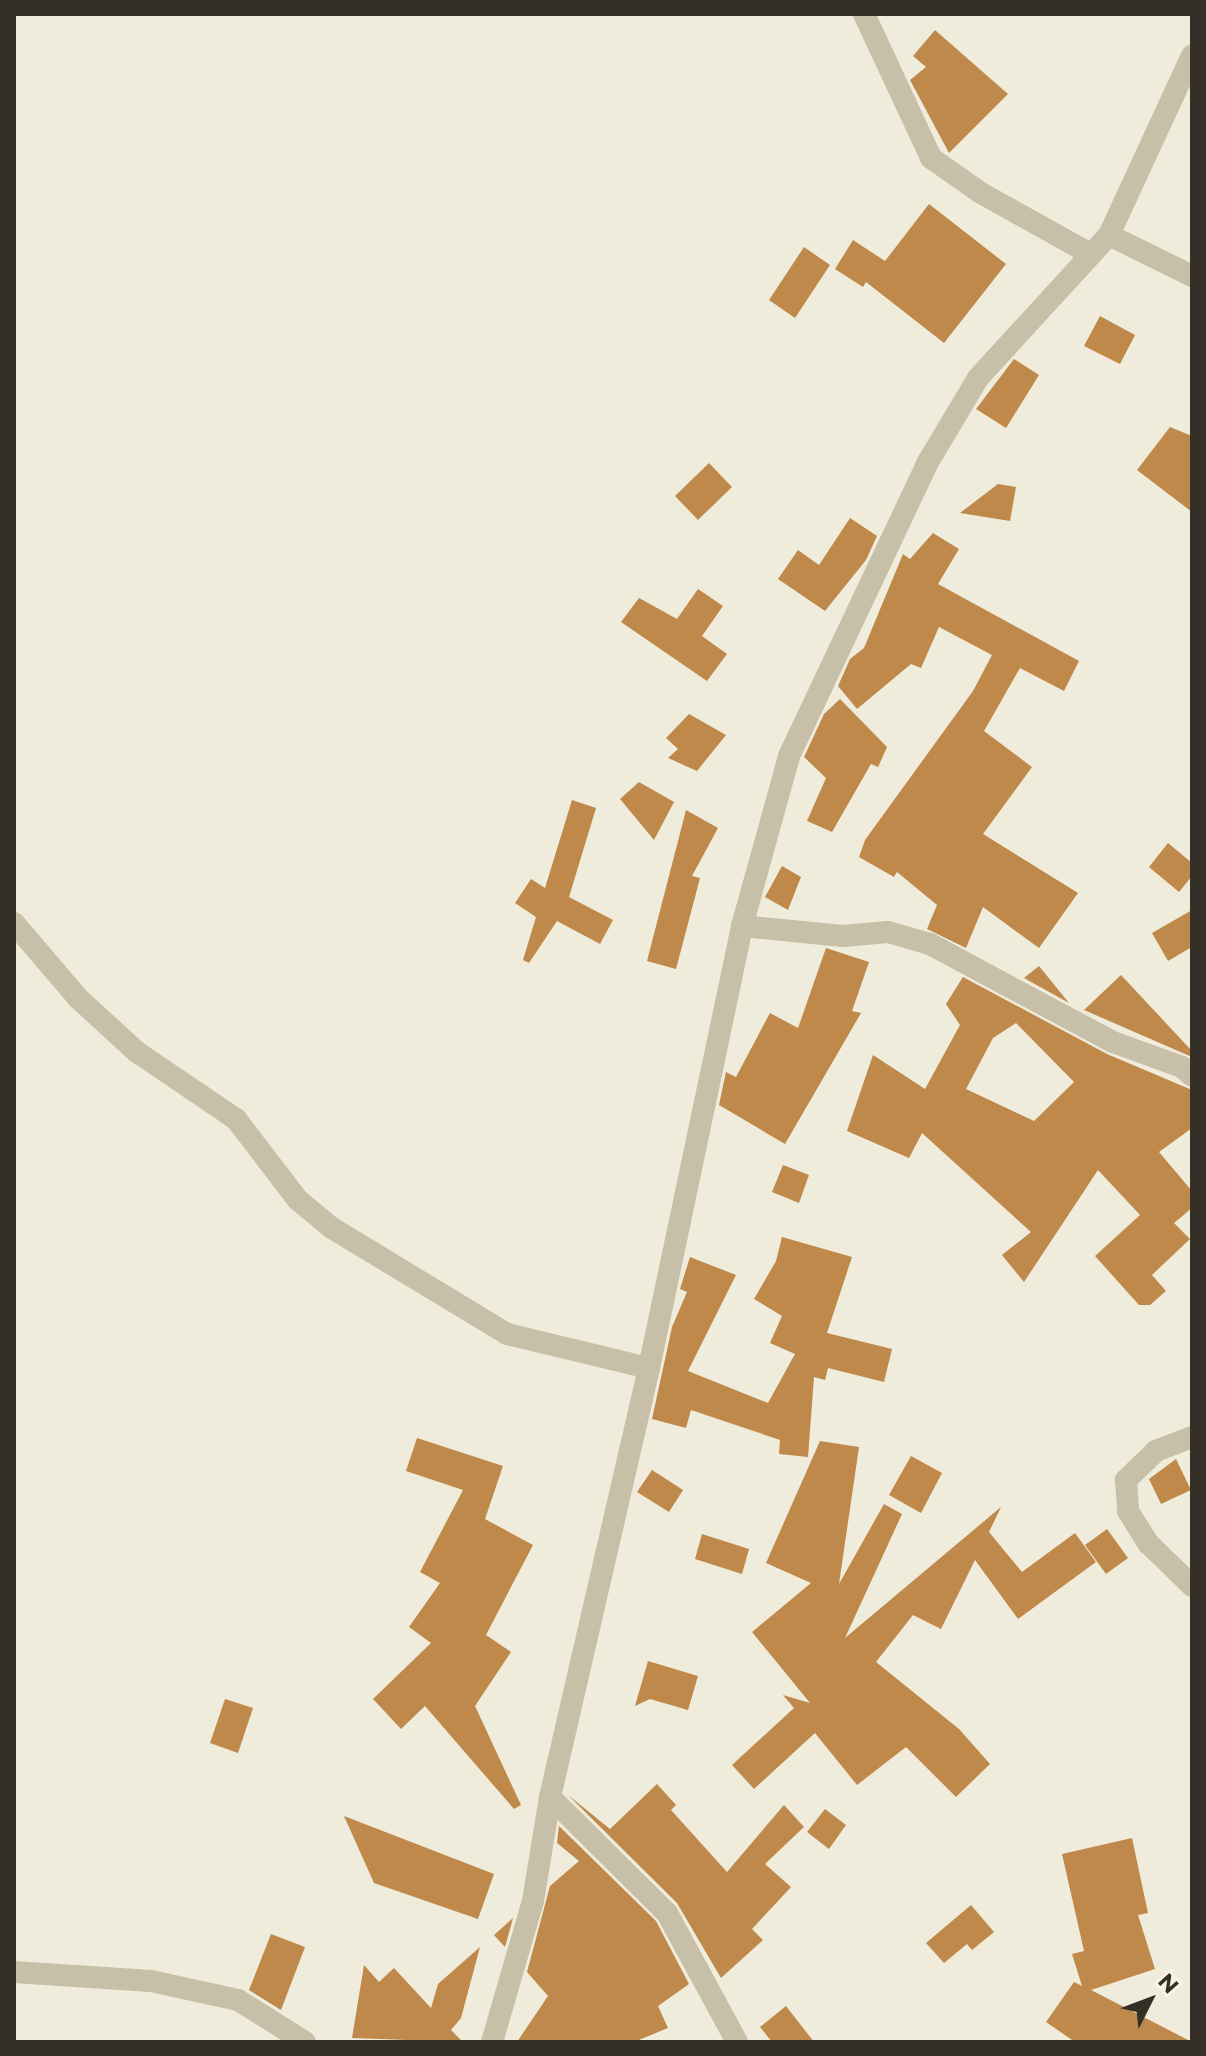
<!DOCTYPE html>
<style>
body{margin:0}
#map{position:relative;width:1206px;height:2056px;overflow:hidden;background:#f0ecdb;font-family:Montserrat,sans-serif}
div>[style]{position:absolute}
.building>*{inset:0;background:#be894a}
.minor>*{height:22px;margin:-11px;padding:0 11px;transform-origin:11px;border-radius:11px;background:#c7bfa7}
span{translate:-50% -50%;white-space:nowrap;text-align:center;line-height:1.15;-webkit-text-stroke:6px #f8f5e7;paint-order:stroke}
.frame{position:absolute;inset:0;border:16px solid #342f27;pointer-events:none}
.north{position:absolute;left:1110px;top:1960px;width:80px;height:80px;-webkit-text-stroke:6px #f8f5e7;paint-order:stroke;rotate:48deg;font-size:22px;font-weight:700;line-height:32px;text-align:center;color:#342f27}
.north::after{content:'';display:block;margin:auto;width:28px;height:36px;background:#342f27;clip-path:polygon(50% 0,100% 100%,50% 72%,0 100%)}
</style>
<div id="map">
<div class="building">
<div style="clip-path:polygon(935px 30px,1008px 94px,949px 153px,910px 80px,926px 67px,913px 56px)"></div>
<div style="clip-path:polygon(929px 204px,1006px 264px,944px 343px,866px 282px,863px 287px,835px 269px,853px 240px,885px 261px)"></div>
<div style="clip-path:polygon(804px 247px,830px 265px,795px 318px,769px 300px)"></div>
<div style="clip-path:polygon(1100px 316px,1135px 335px,1120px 364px,1084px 346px)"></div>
<div style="clip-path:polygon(1014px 359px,1039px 375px,1006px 428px,976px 409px)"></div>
<div style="clip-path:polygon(1170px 427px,1192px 436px,1192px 512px,1137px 470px)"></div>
<div style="clip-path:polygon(709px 463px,732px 487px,698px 520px,675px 496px)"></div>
<div style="clip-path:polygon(998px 484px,1016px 487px,1010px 521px,960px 513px)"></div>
<div style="clip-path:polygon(850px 518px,877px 536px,866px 560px,825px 611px,778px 579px,798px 550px,819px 565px)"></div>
<div style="clip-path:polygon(933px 533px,959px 549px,938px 584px,1079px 661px,1064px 691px,1020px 668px,984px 731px,1032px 767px,983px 834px,1078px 893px,1039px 948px,983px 907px,966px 948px,927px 929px,937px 905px,897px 872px,894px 877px,859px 857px,865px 840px,973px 691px,992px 655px,939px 627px,921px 668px,911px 664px,857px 709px,838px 686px,850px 659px,864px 648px,903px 554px,910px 559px)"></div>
<div style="clip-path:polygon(698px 589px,723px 606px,702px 636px,727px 654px,707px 681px,621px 622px,639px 598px,677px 619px)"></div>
<div style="clip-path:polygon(840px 699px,887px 747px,878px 767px,871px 764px,832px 832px,807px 821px,826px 778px,804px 757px,824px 714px)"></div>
<div style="clip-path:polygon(689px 714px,726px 735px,697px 771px,668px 758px,678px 749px,666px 738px)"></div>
<div style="clip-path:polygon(639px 782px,674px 802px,654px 840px,620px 799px)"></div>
<div style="clip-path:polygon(572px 800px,596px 808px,569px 897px,613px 920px,600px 944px,557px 921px,529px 963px,523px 960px,536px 917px,515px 903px,531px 879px,545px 888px)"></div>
<div style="clip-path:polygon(686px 810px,718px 828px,692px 876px,700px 878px,676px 969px,647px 961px)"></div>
<div style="clip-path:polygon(1168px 843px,1192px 863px,1192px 876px,1179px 892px,1149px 867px)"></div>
<div style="clip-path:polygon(782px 866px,801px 877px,788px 910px,765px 897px)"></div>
<div style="clip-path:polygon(1192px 910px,1192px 947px,1168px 961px,1152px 933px)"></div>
<div style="clip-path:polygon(826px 948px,869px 962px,852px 1011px,861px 1013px,785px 1144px,719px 1105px,726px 1072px,736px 1077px,770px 1013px,798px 1028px)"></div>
<div style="clip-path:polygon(1039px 966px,1069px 1003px,1024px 978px)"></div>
<div style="clip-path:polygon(1121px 975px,1192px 1051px,1192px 1057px,1084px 1010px)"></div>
<div style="clip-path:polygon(evenodd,963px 977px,1107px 1054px,1192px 1090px,1192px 1128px,1159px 1152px,1192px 1191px,1192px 1208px,1174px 1223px,1190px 1239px,1152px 1275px,1166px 1291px,1150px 1305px,1139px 1305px,1095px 1256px,1140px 1215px,1098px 1170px,1024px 1282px,1002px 1255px,1031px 1232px,922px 1133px,909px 1158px,847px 1131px,873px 1055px,925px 1089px,960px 1025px,946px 1004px,963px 977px,1016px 1023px,1074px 1082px,1034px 1121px,966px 1089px,993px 1038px,1016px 1023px)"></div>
<div style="clip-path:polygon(783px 1165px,809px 1175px,799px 1203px,772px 1192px)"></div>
<div style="clip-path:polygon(782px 1237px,852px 1257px,827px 1333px,892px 1349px,884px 1382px,828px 1368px,825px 1380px,814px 1377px,808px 1457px,779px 1454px,780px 1440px,691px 1410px,686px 1428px,652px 1419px,672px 1327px,687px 1292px,680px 1289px,690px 1257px,736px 1275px,688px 1371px,768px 1403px,795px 1354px,770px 1343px,782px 1316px,754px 1299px,776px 1261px)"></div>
<div style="clip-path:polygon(417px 1438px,503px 1466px,485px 1519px,533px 1545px,486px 1635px,511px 1652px,475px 1706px,521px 1805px,514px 1809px,425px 1706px,401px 1729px,373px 1699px,431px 1643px,409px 1627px,440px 1583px,420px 1572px,463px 1490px,406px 1471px)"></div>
<div style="clip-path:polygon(820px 1441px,859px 1447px,839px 1584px,884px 1504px,902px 1514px,845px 1638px,1001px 1507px,989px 1532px,1022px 1572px,1075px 1533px,1096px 1562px,1018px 1619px,975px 1560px,941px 1629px,913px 1615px,876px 1662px,959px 1729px,990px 1764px,956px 1797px,906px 1747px,857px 1785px,815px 1733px,754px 1789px,732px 1765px,794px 1708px,783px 1695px,810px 1703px,752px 1632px,811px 1583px,766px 1563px)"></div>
<div style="clip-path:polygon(911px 1456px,942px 1473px,921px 1513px,889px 1495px)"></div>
<div style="clip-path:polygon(1176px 1459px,1191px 1490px,1161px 1504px,1149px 1479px)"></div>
<div style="clip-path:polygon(652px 1470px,683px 1490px,669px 1512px,637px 1492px)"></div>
<div style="clip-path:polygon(1107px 1529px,1128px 1558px,1106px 1574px,1085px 1545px)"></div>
<div style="clip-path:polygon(702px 1534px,749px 1549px,742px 1574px,695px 1559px)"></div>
<div style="clip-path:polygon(648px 1661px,698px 1676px,688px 1710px,650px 1699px,635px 1706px)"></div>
<div style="clip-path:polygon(225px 1699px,253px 1708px,238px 1753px,210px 1743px)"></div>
<div style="clip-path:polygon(657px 1784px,676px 1805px,671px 1810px,727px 1872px,784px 1805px,804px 1827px,765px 1864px,791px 1887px,752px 1929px,763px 1940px,721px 1978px,677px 1903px,568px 1795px,610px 1829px)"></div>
<div style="clip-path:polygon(825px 1809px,846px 1825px,829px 1849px,807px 1832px)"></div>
<div style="clip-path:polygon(344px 1816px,494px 1874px,478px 1919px,374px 1883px)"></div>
<div style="clip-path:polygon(559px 1826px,656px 1921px,689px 1984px,658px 2006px,668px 2028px,634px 2042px,517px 2042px,548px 1996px,527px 1972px,550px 1886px,579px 1861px,557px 1843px)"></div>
<div style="clip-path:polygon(1132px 1838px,1148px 1913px,1138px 1915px,1155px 1969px,1091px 1990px,1192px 2042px,1075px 2042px,1046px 2022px,1074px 1982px,1082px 1986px,1072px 1954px,1084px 1951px,1062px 1854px)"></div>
<div style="clip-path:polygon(971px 1905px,994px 1932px,972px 1950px,967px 1944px,944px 1963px,926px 1943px)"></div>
<div style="clip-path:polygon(513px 1918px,505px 1947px,494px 1935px)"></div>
<div style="clip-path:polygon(271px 1934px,305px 1947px,281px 2010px,249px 1990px)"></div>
<div style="clip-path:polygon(480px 1947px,461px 2018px,451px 2030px,463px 2042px,352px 2038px,364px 1965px,379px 1982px,394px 1968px,431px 2008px,438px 1984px)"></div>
<div style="clip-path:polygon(786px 2006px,814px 2042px,772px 2042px,760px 2027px)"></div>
</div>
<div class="minor">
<div style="left:864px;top:14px;width:159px;rotate:65deg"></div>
<div style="left:931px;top:158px;width:61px;rotate:35deg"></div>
<div style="left:981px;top:193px;width:124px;rotate:29.1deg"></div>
<div style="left:1109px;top:235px;width:93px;rotate:26.3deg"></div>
<div style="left:14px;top:923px;width:99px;rotate:49.5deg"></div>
<div style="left:78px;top:998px;width:80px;rotate:42.5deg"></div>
<div style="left:137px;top:1052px;width:120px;rotate:34.1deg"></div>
<div style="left:236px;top:1119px;width:102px;rotate:52.6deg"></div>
<div style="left:298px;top:1200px;width:44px;rotate:39.5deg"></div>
<div style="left:332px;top:1228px;width:205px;rotate:31.2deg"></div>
<div style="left:507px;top:1334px;width:146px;rotate:13.5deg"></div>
<div style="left:742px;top:926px;width:101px;rotate:5.7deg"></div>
<div style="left:843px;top:936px;width:45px;rotate:-5.1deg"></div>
<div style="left:888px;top:932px;width:44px;rotate:15.9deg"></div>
<div style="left:930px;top:944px;width:208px;rotate:28.2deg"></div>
<div style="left:1113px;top:1042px;width:73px;rotate:19.9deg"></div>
<div style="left:1182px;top:1067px;width:13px;rotate:42deg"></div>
<div style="left:1192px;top:1437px;width:39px;rotate:159deg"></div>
<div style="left:1156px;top:1451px;width:42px;rotate:136deg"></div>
<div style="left:1126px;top:1480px;width:31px;rotate:86deg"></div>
<div style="left:1128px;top:1511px;width:39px;rotate:58deg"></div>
<div style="left:1149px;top:1544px;width:60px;rotate:44.3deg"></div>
<div style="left:550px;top:1797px;width:165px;rotate:44.8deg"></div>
<div style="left:667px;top:1913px;width:147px;rotate:61.5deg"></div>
<div style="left:14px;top:1972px;width:137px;rotate:3.8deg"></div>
<div style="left:151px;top:1981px;width:89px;rotate:12.3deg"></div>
<div style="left:238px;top:2000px;width:79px;rotate:32.1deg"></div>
<div style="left:492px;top:2042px;width:147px;rotate:-73.8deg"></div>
<div style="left:533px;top:1901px;width:105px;rotate:-80.7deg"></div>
<div style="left:550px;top:1797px;width:440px;rotate:-77deg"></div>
<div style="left:649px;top:1368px;width:452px;rotate:-78.1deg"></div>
<div style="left:742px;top:926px;width:176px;rotate:-74.5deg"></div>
<div style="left:789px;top:756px;width:325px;rotate:-64.7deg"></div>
<div style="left:928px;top:462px;width:98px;rotate:-59.2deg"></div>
<div style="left:978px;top:378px;width:194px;rotate:-47.5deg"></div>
<div style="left:1109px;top:235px;width:198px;rotate:-65.2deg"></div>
</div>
<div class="frame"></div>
<div class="north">N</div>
</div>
